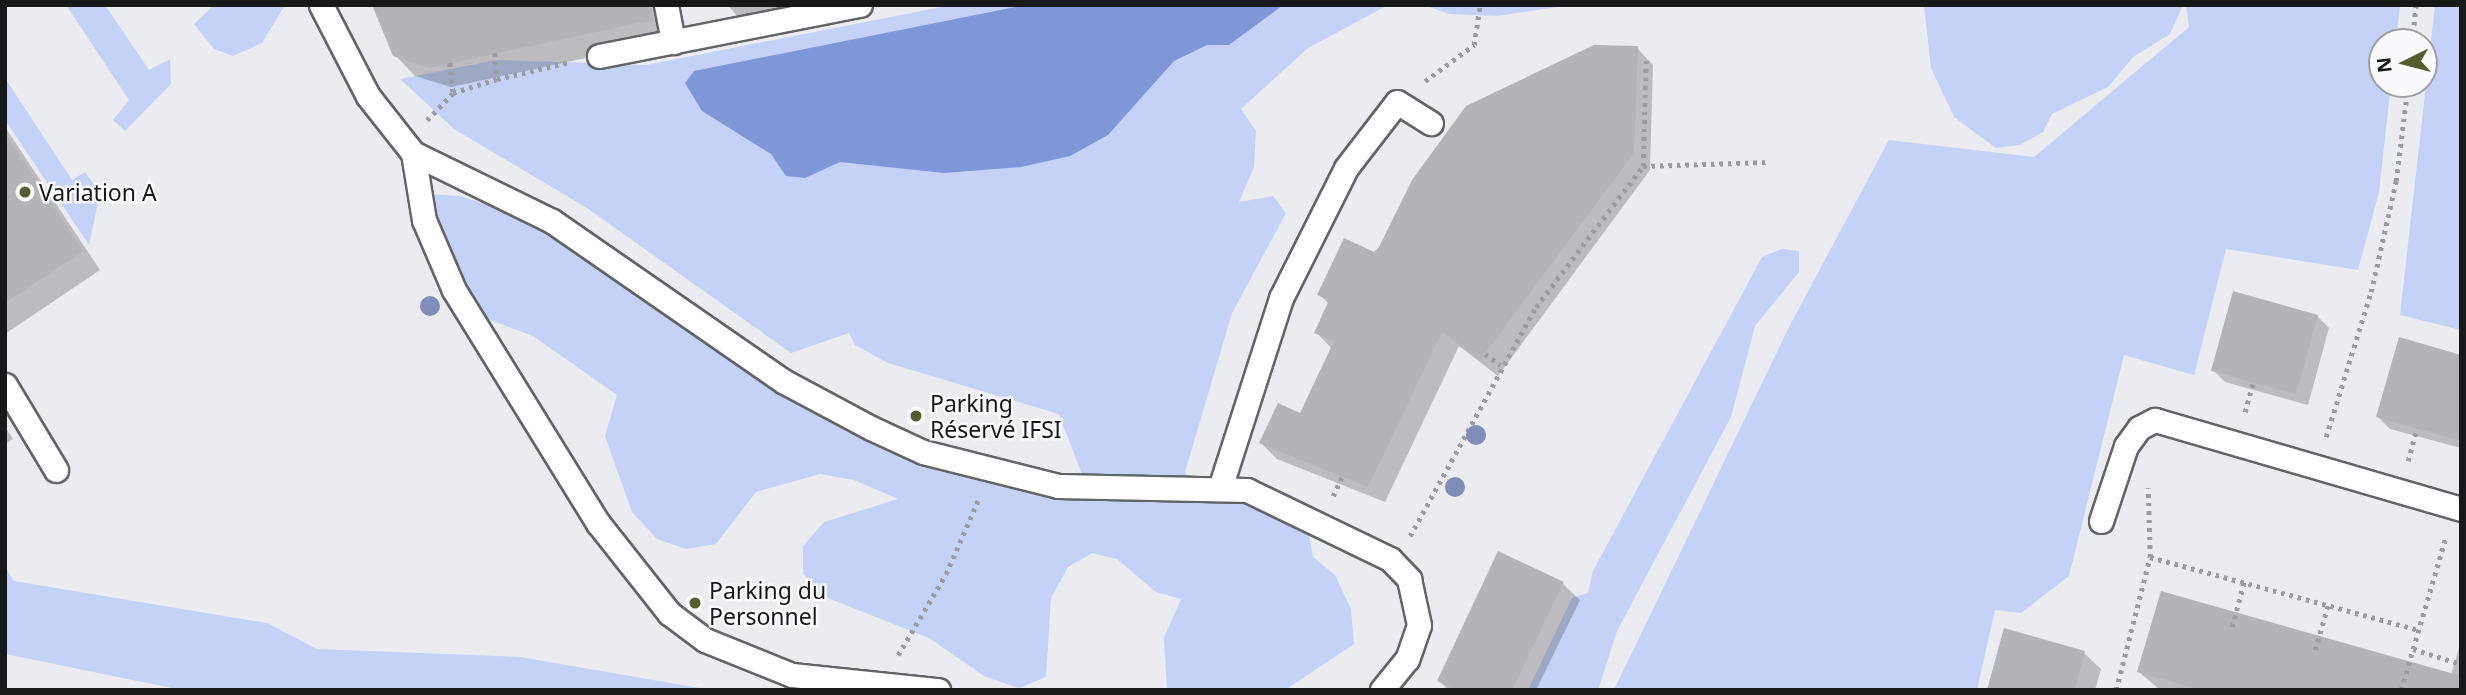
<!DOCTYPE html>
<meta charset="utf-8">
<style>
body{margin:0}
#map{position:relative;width:2466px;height:695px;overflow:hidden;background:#ebecf0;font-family:"Noto Sans",sans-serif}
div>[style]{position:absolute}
.green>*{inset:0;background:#c3d2f6}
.water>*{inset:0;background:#7f97d7}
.shadow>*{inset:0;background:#0003}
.building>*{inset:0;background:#b3b4b7}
.path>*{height:4.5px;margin-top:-2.25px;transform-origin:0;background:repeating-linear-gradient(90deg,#9b9c9f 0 3.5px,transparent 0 8.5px)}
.roads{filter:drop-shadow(2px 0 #636467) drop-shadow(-2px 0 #636467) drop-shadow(0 2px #636467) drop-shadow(0 -2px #636467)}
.service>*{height:23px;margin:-11.5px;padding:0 11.5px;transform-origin:11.5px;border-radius:11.5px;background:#fff}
.trees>*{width:20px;height:20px;margin:-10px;border-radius:50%;background:#808db8}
.dots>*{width:19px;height:19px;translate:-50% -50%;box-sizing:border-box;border:4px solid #f8fafd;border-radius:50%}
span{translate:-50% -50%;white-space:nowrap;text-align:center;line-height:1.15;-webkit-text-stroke:5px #f8fafd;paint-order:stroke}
.poi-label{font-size:23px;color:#171819}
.left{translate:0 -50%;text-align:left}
.frame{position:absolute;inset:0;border:7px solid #171819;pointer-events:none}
.north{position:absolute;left:2368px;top:28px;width:70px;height:70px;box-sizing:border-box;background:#f8fafd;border:2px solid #9ea0a2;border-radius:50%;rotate:264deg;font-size:19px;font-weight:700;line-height:28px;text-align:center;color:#171819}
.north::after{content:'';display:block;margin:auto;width:24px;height:32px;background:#545d2c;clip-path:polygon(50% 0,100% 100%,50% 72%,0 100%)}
</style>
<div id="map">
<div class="green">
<div style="clip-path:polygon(66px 5px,105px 5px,149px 70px,170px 59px,171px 84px,125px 131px,113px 120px,129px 100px)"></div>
<div style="clip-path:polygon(214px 5px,285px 5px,262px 43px,233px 56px,214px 49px,194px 24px)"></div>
<div style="clip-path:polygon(952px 5px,1388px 5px,1308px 48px,1241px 109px,1256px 131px,1254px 167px,1239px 202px,1273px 196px,1286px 213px,1232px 313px,1185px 472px,1195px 492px,1249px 488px,1290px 494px,1304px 508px,1313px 557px,1335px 575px,1351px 609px,1354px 644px,1285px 690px,1167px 690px,1164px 638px,1181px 599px,1156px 592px,1117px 559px,1092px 553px,1068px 567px,1051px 598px,1046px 677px,1019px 688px,984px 676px,929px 638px,825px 597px,803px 574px,803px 546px,824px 522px,898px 499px,854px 480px,820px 474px,756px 492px,716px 544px,686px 549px,657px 539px,632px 512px,605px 436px,617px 395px,533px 336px,460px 309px,427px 194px,460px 196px,609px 243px,743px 352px,948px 467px,1086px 485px,1059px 414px,888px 363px,855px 345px,849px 333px,791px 353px,587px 208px,454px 129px,400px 79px,497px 60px,646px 65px)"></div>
<div style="clip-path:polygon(1424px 5px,1571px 5px,1497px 16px,1449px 14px)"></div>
<div style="clip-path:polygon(1924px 5px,2183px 5px,2170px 34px,2133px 57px,2108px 87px,2052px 114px,2043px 132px,2019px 145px,1996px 148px,1954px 117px,1931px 68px)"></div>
<div style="clip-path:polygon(2186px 5px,2400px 5px,2396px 42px,2382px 42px,2382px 84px,2391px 84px,2379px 192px,2358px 270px,2226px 249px,2194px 375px,2124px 355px,2069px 576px,2021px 613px,1995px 610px,1977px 690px,1614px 690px,1789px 327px,1889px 140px,2034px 157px,2189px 27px)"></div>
<div style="clip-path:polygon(2435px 5px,2461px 5px,2461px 330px,2400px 315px)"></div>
<div style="clip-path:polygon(5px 78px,72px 180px,85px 172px,100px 193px,89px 245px,5px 120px)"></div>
<div style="clip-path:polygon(1782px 249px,1799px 251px,1799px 272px,1755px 326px,1731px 417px,1617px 631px,1598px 690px,1528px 690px,1572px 598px,1588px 593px,1593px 571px,1762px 257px)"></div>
<div style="clip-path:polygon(5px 567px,14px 581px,267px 623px,317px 649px,520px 657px,711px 690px,182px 690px,5px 654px)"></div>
</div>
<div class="water">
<div style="clip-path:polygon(1026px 5px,1283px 5px,1229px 45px,1207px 45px,1174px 61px,1108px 135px,1070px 156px,1021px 167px,944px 173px,840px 162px,805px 178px,786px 176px,771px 154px,702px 111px,685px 83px,694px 71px)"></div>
</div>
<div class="shadow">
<div style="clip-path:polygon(374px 5px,668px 5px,670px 13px,646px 45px,451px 87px,415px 76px,395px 55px)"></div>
<div style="clip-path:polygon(728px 5px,819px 5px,752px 35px)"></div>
<div style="clip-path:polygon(1637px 48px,1653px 65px,1650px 170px,1498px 376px,1459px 346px,1385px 502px,1277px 459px,1261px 443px,1301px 415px,1332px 349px,1316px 332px,1329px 304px,1319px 294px)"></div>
<div style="clip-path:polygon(5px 127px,100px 270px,5px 334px)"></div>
<div style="clip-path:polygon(2317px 316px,2329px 328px,2308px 405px,2225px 382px,2213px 370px)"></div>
<div style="clip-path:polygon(2461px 357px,2461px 448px,2390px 429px,2378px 417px)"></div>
<div style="clip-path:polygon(5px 427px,13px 439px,5px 444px)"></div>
<div style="clip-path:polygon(1563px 584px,1580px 600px,1536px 690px,1448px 690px,1439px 680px)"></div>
<div style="clip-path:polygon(2461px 641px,2461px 690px,2160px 690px,2139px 672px,2451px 675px)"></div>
<div style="clip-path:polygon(2084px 653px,2101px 669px,2095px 690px,1989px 690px)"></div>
</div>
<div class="building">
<div style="clip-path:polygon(372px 5px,650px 5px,652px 20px,429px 68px,393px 56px)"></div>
<div style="clip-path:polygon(1594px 45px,1638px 46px,1634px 153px,1480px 360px,1442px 332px,1368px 487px,1259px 443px,1278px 403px,1300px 413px,1334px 341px,1314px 333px,1329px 300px,1317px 295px,1344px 238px,1376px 253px,1412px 180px,1466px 106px)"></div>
<div style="clip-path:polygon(5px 134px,83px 251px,5px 303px)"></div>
<div style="clip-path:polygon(2233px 291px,2318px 315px,2296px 394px,2211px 371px)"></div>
<div style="clip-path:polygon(2399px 337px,2461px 355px,2461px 441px,2376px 417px)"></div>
<div style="clip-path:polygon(1498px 551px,1564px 582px,1512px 690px,1455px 690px,1437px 681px)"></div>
<div style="clip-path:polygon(2161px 591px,2461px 676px,2461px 690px,2201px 690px,2137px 672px)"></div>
<div style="clip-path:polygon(2004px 628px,2085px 651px,2075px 690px,1987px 690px)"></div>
</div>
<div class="path">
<div style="left:2412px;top:42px;width:37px;rotate:-84deg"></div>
<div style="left:495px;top:53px;width:26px;rotate:86deg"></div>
<div style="left:497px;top:79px;width:75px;rotate:-13.1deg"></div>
<div style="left:450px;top:63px;width:30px;rotate:84deg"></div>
<div style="left:453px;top:93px;width:46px;rotate:-17.7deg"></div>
<div style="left:1425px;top:81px;width:61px;rotate:-36.3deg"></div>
<div style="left:1474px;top:45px;width:40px;rotate:-81.5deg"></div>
<div style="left:427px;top:120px;width:37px;rotate:-46deg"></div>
<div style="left:1643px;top:166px;width:125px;rotate:-1.8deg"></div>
<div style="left:1485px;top:354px;width:19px;rotate:35deg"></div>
<div style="left:2245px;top:412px;width:30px;rotate:-75deg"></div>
<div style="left:2326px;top:437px;width:152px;rotate:-72.8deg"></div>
<div style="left:2371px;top:292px;width:114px;rotate:-77.3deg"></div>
<div style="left:2396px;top:181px;width:98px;rotate:-82.9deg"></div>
<div style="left:2408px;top:461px;width:34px;rotate:-75deg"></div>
<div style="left:1333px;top:496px;width:23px;rotate:-65deg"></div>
<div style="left:1410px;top:536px;width:261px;rotate:-61.2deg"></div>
<div style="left:1536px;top:307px;width:177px;rotate:-52.8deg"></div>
<div style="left:1643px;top:166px;width:107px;rotate:-88.4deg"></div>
<div style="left:2150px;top:557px;width:279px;rotate:15.2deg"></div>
<div style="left:2232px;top:627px;width:47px;rotate:-75.1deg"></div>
<div style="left:2413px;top:649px;width:50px;rotate:17.4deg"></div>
<div style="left:2315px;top:650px;width:47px;rotate:-73.9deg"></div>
<div style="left:898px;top:655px;width:94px;rotate:-59.3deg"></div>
<div style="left:946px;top:574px;width:83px;rotate:-66.5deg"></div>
<div style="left:2116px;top:690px;width:137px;rotate:-75.7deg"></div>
<div style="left:2150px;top:557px;width:69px;rotate:-91.7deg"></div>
<div style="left:2401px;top:690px;width:160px;rotate:-73.7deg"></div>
</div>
<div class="roads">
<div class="service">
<div style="left:321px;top:5px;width:102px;rotate:62.7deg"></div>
<div style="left:368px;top:96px;width:73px;rotate:51.7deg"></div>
<div style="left:413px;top:153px;width:155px;rotate:26.1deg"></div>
<div style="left:552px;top:221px;width:281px;rotate:34.7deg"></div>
<div style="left:783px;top:381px;width:100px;rotate:28.1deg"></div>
<div style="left:871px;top:428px;width:57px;rotate:24.8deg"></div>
<div style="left:923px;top:452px;width:139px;rotate:14.1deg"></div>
<div style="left:1058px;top:486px;width:189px;rotate:1.2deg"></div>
<div style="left:1247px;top:490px;width:159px;rotate:25.8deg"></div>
<div style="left:1390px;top:559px;width:28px;rotate:46deg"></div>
<div style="left:1409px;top:579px;width:47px;rotate:77.7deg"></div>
<div style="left:1419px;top:625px;width:36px;rotate:109deg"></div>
<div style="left:1407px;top:659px;width:40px;rotate:129deg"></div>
<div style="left:666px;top:5px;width:38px;rotate:79deg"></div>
<div style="left:599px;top:56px;width:266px;rotate:-11.1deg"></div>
<div style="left:413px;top:153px;width:68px;rotate:80.7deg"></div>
<div style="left:424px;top:220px;width:76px;rotate:66.8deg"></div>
<div style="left:454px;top:290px;width:274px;rotate:58.3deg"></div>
<div style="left:598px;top:523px;width:115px;rotate:51.7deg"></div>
<div style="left:669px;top:613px;width:45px;rotate:36.9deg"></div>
<div style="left:705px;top:640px;width:94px;rotate:21.9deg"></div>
<div style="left:792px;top:675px;width:147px;rotate:5.9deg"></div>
<div style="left:5px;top:385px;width:99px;rotate:59deg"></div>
<div style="left:1221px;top:485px;width:196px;rotate:-72.2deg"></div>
<div style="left:1281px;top:298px;width:145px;rotate:-63.4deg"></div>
<div style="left:1346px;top:168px;width:83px;rotate:-52.3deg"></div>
<div style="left:1397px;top:102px;width:40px;rotate:32deg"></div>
<div style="left:2101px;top:521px;width:79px;rotate:-71.6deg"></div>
<div style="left:2126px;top:446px;width:22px;rotate:-54deg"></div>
<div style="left:2139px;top:428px;width:18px;rotate:-27deg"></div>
<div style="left:2155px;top:420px;width:319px;rotate:16.2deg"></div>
</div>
</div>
<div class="trees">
<div style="left:430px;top:306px"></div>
<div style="left:1476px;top:435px"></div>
<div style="left:1455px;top:487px"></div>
</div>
<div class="dots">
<div style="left:25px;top:192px;background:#545d2c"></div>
<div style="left:916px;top:416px;background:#545d2c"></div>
<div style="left:695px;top:603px;background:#545d2c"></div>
</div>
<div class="poi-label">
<span class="left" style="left:39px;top:192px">Variation A</span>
<span class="left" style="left:930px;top:416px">Parking<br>Réservé IFSI</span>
<span class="left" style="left:709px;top:603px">Parking du<br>Personnel</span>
</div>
<div class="frame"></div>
<div class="north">N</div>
</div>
